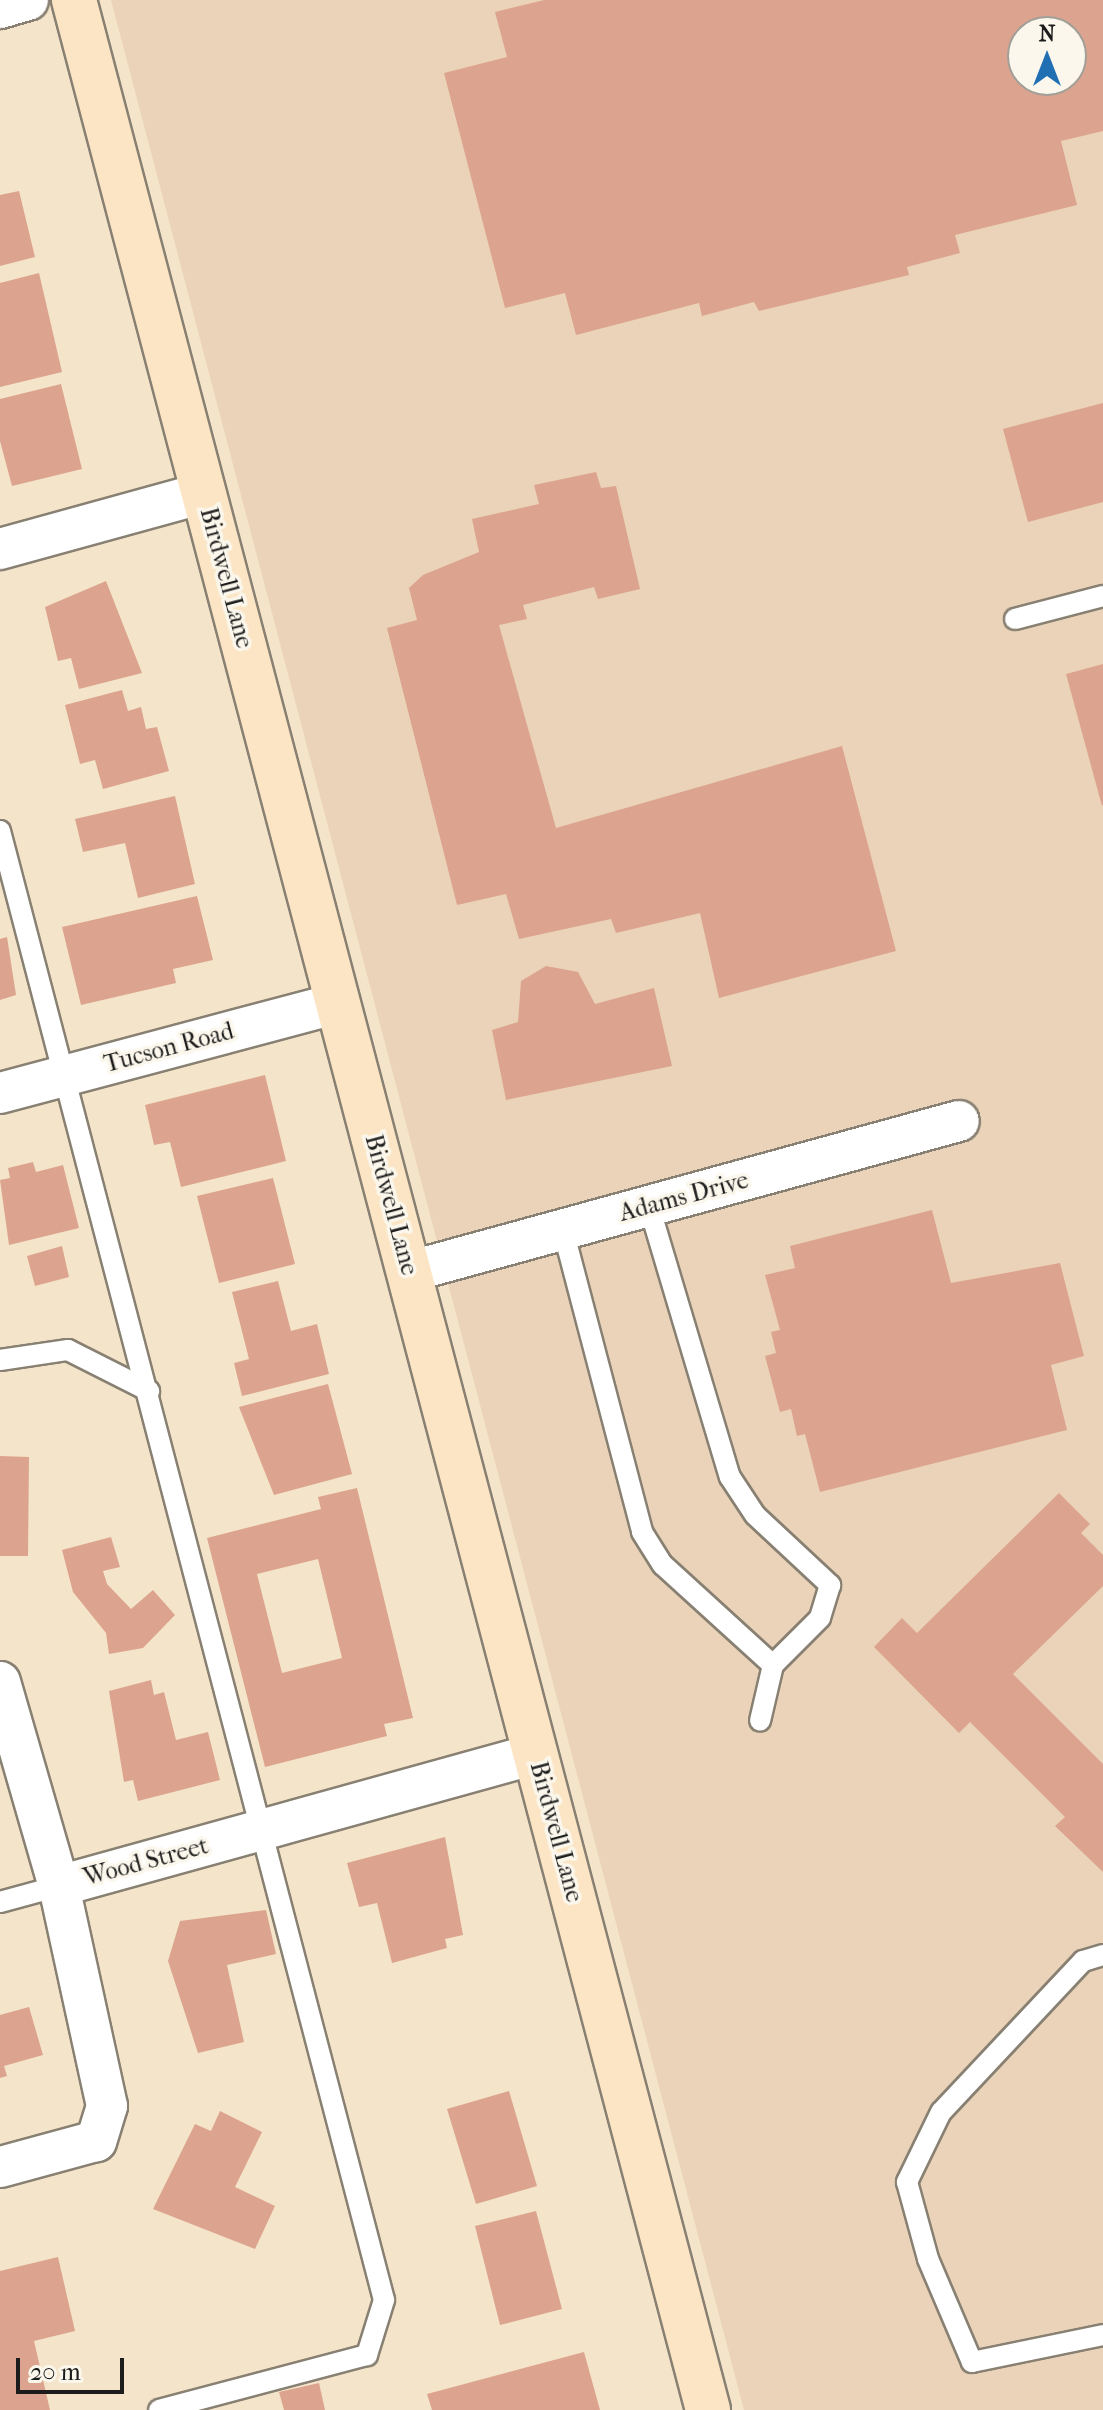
<!DOCTYPE html>
<style>
body{margin:0}
#map{position:relative;width:1103px;height:2410px;overflow:hidden;background:#f4e4c9;font-family:"IM FELL French Canon",serif}
div>[style]{position:absolute}
.built>*{inset:0;background:#ead3b8}
.building>*{inset:0;background:#dca48e}
.roads{filter:drop-shadow(2px 0 #888072) drop-shadow(-2px 0 #888072) drop-shadow(0 2px #888072) drop-shadow(0 -2px #888072)}
.lane>*{height:20px;margin:-10px;padding:0 10px;transform-origin:10px;border-radius:10px;background:#fff}
.street>*{height:40px;margin:-20px;padding:0 20px;transform-origin:20px;border-radius:20px;background:#fff}
.secondary>*{height:44px;margin:-22px;padding:0 22px;transform-origin:22px;border-radius:22px;background:#fce5c4}
span{translate:-50% -50%;white-space:nowrap;text-align:center;line-height:1.15;-webkit-text-stroke:7px #fbf7ec;paint-order:stroke}
.street-label{font-size:24px;color:#1c1c1c}
.north{position:absolute;left:1007px;top:16px;width:80px;height:80px;box-sizing:border-box;background:#fbf7ec;border:2px solid #a29f99;border-radius:50%;rotate:0deg;font-size:22px;font-weight:700;line-height:32px;text-align:center;color:#1c1c1c}
.north::after{content:'';display:block;margin:auto;width:28px;height:36px;background:#1f6fb2;clip-path:polygon(50% 0,100% 100%,50% 72%,0 100%)}
.scale{position:absolute;left:16px;top:2358px;width:108px;height:36px;box-sizing:border-box;border:4px solid #1c1c1c;border-top:0;padding-left:10px;font-size:24px;line-height:28px;white-space:nowrap;color:#1c1c1c;-webkit-text-stroke:6px #fbf7ec;paint-order:stroke}
</style>
<div id="map">
<div class="built">
<div style="clip-path:polygon(evenodd,111px 0,1103px 0,1103px 2410px,744px 2410px,111px 0,1023px 32px,1071px 32px,1071px 80px,1023px 80px,1023px 32px)"></div>
</div>
<div class="building">
<div style="clip-path:polygon(evenodd,544px 0,1103px 0,1103px 131px,1061px 141px,1077px 205px,955px 235px,960px 253px,907px 267px,909px 275px,759px 311px,754px 302px,702px 316px,699px 303px,576px 335px,565px 293px,505px 308px,444px 73px,507px 57px,495px 12px,544px 0,1023px 32px,1071px 32px,1071px 80px,1023px 80px,1023px 32px)"></div>
<div style="clip-path:polygon(19px 191px,35px 257px,0 266px,0 195px)"></div>
<div style="clip-path:polygon(39px 273px,62px 372px,0 387px,0 283px)"></div>
<div style="clip-path:polygon(61px 384px,82px 469px,12px 486px,0 441px,0 399px)"></div>
<div style="clip-path:polygon(1103px 403px,1103px 502px,1028px 522px,1003px 429px)"></div>
<div style="clip-path:polygon(596px 472px,601px 488px,616px 486px,640px 589px,598px 599px,594px 587px,523px 605px,527px 619px,499px 625px,556px 828px,842px 746px,896px 951px,719px 998px,700px 913px,616px 933px,611px 919px,519px 939px,506px 894px,457px 905px,387px 628px,417px 620px,409px 588px,423px 575px,479px 552px,472px 519px,539px 504px,534px 485px)"></div>
<div style="clip-path:polygon(106px 581px,142px 673px,79px 689px,71px 658px,58px 661px,45px 607px)"></div>
<div style="clip-path:polygon(1103px 664px,1103px 805px,1102px 806px,1066px 674px)"></div>
<div style="clip-path:polygon(122px 690px,128px 711px,141px 707px,146px 729px,157px 727px,169px 771px,103px 789px,95px 760px,80px 764px,65px 705px)"></div>
<div style="clip-path:polygon(175px 796px,195px 884px,138px 898px,125px 843px,83px 852px,75px 819px)"></div>
<div style="clip-path:polygon(197px 896px,213px 960px,173px 969px,176px 983px,81px 1005px,62px 927px)"></div>
<div style="clip-path:polygon(7px 937px,16px 995px,0 1000px,0 939px)"></div>
<div style="clip-path:polygon(546px 966px,578px 972px,595px 1004px,654px 988px,672px 1066px,506px 1100px,492px 1030px,518px 1022px,521px 981px)"></div>
<div style="clip-path:polygon(265px 1075px,286px 1161px,181px 1187px,170px 1142px,154px 1145px,145px 1105px)"></div>
<div style="clip-path:polygon(33px 1162px,36px 1172px,63px 1165px,79px 1228px,9px 1245px,0 1180px,10px 1178px,8px 1168px)"></div>
<div style="clip-path:polygon(273px 1178px,295px 1264px,219px 1283px,197px 1196px)"></div>
<div style="clip-path:polygon(932px 1210px,951px 1283px,1060px 1263px,1084px 1356px,1051px 1365px,1067px 1430px,820px 1492px,805px 1434px,797px 1436px,791px 1409px,780px 1412px,765px 1356px,776px 1353px,771px 1332px,780px 1330px,765px 1275px,795px 1268px,790px 1246px)"></div>
<div style="clip-path:polygon(62px 1246px,69px 1277px,35px 1286px,27px 1256px)"></div>
<div style="clip-path:polygon(278px 1281px,291px 1331px,317px 1324px,329px 1374px,242px 1396px,234px 1363px,249px 1359px,232px 1292px)"></div>
<div style="clip-path:polygon(328px 1384px,352px 1474px,274px 1495px,239px 1407px)"></div>
<div style="clip-path:polygon(0 1456px,29px 1457px,28px 1556px,0 1556px)"></div>
<div style="clip-path:polygon(evenodd,357px 1488px,413px 1718px,384px 1724px,387px 1736px,265px 1767px,207px 1538px,321px 1509px,318px 1497px,357px 1488px,318px 1559px,342px 1658px,282px 1673px,257px 1574px,318px 1559px)"></div>
<div style="clip-path:polygon(1059px 1493px,1090px 1524px,1081px 1533px,1103px 1555px,1103px 1586px,1013px 1674px,1103px 1764px,1103px 1872px,1055px 1826px,1065px 1817px,970px 1722px,959px 1733px,874px 1647px,902px 1618px,917px 1633px)"></div>
<div style="clip-path:polygon(111px 1537px,120px 1567px,103px 1571px,107px 1584px,131px 1609px,153px 1590px,175px 1615px,143px 1648px,109px 1654px,106px 1633px,73px 1592px,62px 1550px)"></div>
<div style="clip-path:polygon(151px 1680px,154px 1695px,164px 1692px,176px 1740px,208px 1732px,220px 1780px,138px 1801px,133px 1780px,124px 1782px,109px 1691px)"></div>
<div style="clip-path:polygon(445px 1837px,463px 1935px,445px 1939px,447px 1948px,392px 1963px,377px 1903px,359px 1907px,347px 1863px)"></div>
<div style="clip-path:polygon(266px 1910px,276px 1954px,227px 1965px,244px 2042px,198px 2053px,168px 1961px,180px 1921px)"></div>
<div style="clip-path:polygon(29px 2007px,43px 2055px,4px 2066px,7px 2076px,0 2078px,0 2015px)"></div>
<div style="clip-path:polygon(509px 2091px,537px 2186px,476px 2204px,447px 2109px)"></div>
<div style="clip-path:polygon(220px 2111px,262px 2132px,235px 2187px,275px 2206px,255px 2249px,153px 2209px,195px 2124px,211px 2131px)"></div>
<div style="clip-path:polygon(536px 2211px,562px 2309px,500px 2325px,475px 2226px)"></div>
<div style="clip-path:polygon(58px 2257px,75px 2331px,34px 2341px,50px 2410px,0 2410px,0 2271px)"></div>
<div style="clip-path:polygon(584px 2352px,600px 2410px,432px 2410px,427px 2394px)"></div>
<div style="clip-path:polygon(319px 2383px,325px 2410px,284px 2410px,279px 2392px)"></div>
</div>
<div class="roads">
<div class="lane">
<div style="left:1015px;top:619px;width:91px;rotate:-14.6deg"></div>
<div style="left:0;top:831px;width:1518px;rotate:75.35deg"></div>
<div style="left:384px;top:2300px;width:58px;rotate:107.2deg"></div>
<div style="left:367px;top:2355px;width:215px;rotate:165.2deg"></div>
<div style="left:649px;top:1206px;width:283px;rotate:73.4deg"></div>
<div style="left:730px;top:1477px;width:45px;rotate:56.7deg"></div>
<div style="left:755px;top:1515px;width:103px;rotate:43deg"></div>
<div style="left:830px;top:1585px;width:34px;rotate:107deg"></div>
<div style="left:820px;top:1618px;width:66px;rotate:135deg"></div>
<div style="left:773px;top:1665px;width:57px;rotate:103.1deg"></div>
<div style="left:563px;top:1230px;width:312px;rotate:75.3deg"></div>
<div style="left:642px;top:1532px;width:39px;rotate:58deg"></div>
<div style="left:663px;top:1565px;width:149px;rotate:42.3deg"></div>
<div style="left:0;top:1360px;width:69px;rotate:-8.4deg"></div>
<div style="left:68px;top:1350px;width:91px;rotate:26.8deg"></div>
<div style="left:0;top:1902px;width:61px;rotate:-15.2deg"></div>
<div style="left:1103px;top:1955px;width:21px;rotate:163deg"></div>
<div style="left:1083px;top:1961px;width:207px;rotate:133.2deg"></div>
<div style="left:941px;top:2112px;width:78px;rotate:115.9deg"></div>
<div style="left:907px;top:2182px;width:80px;rotate:74.7deg"></div>
<div style="left:928px;top:2259px;width:112px;rotate:66.9deg"></div>
<div style="left:972px;top:2362px;width:134px;rotate:-11.6deg"></div>
</div>
<div class="street">
<div style="left:0;top:8px;width:29px;rotate:-16deg"></div>
<div style="left:0;top:549px;width:211px;rotate:-15.4deg"></div>
<div style="left:0;top:1093px;width:350px;rotate:-14.9deg"></div>
<div style="left:408px;top:1272px;width:571px;rotate:-15.33deg"></div>
<div style="left:0;top:1682px;width:212px;rotate:73.9deg"></div>
<div style="left:59px;top:1886px;width:225px;rotate:77.7deg"></div>
<div style="left:107px;top:2106px;width:37px;rotate:107deg"></div>
<div style="left:96px;top:2141px;width:99px;rotate:164.8deg"></div>
<div style="left:59px;top:1886px;width:494px;rotate:-15.5deg"></div>
</div>
<div class="secondary">
<div style="left:74px;top:0;width:2492px;rotate:75.26deg"></div>
</div>
</div>
<div class="street-label">
<span style="left:226px;top:578px;rotate:75deg">Birdwell Lane</span>
<span style="left:169px;top:1048px;rotate:-15deg">Tucson Road</span>
<span style="left:684px;top:1197px;rotate:-15deg">Adams Drive</span>
<span style="left:391px;top:1205px;rotate:75deg">Birdwell Lane</span>
<span style="left:556px;top:1832px;rotate:75deg">Birdwell Lane</span>
<span style="left:146px;top:1862px;rotate:-15deg">Wood Street</span>
</div>
<div class="north">N</div>
<div class="scale">20 m</div>
</div>
